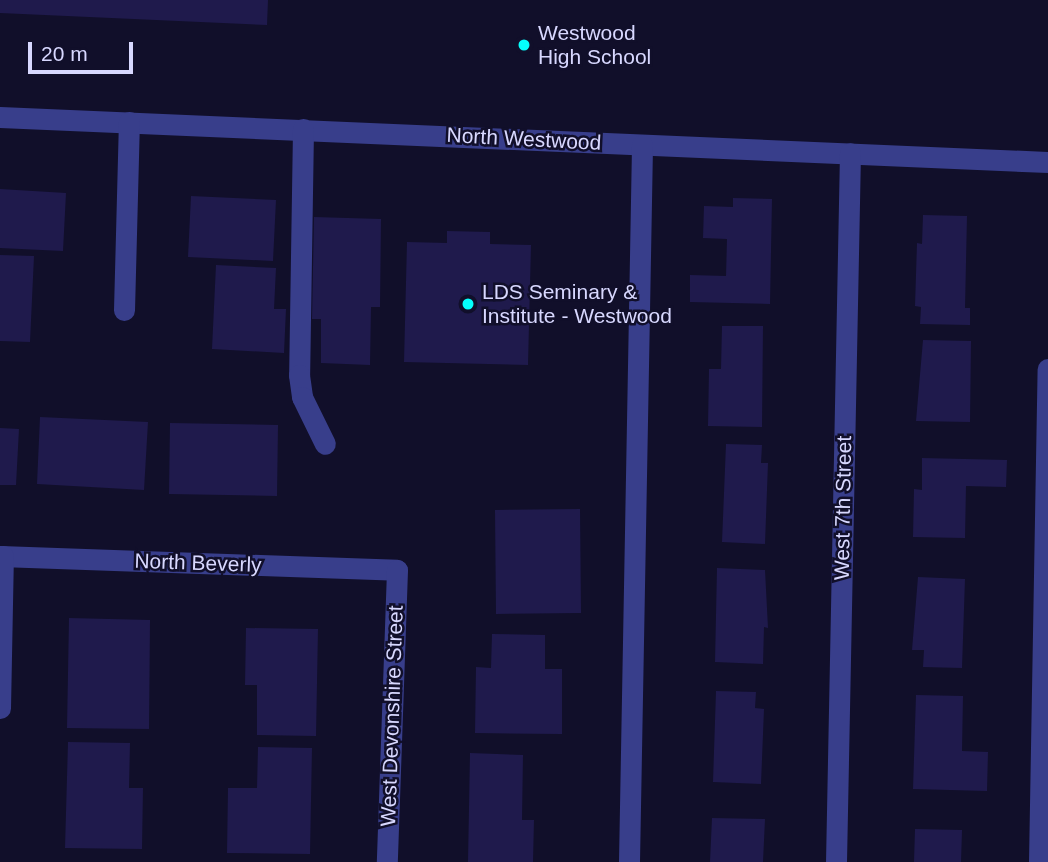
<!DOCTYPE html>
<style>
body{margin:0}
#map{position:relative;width:1048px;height:862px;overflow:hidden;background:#110f2a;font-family:Arial,sans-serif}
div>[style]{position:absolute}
.building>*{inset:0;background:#1f1a4c}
.minor>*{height:21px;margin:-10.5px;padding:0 10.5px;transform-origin:10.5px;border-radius:10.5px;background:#383e8b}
.dots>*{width:19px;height:19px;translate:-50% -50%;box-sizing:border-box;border:4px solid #110f2a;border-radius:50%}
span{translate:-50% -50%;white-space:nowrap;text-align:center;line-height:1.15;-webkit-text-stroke:5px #110f2a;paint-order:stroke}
.poi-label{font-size:21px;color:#d8d8ff}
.left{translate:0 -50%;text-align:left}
.street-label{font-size:21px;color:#d8d8ff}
.scale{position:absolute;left:28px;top:42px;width:105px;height:32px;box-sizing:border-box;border:4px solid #d8d8ff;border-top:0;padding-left:9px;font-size:21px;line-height:24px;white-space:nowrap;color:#d8d8ff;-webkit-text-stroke:5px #110f2a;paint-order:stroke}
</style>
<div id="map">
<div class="building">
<div style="clip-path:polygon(0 0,268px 0,267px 25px,0 13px)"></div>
<div style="clip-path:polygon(0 189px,66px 193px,63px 251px,0 248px)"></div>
<div style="clip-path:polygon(191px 196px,276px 200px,273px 261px,188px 257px)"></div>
<div style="clip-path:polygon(733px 198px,772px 199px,770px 304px,690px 302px,690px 275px,726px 276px,727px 239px,703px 238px,704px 206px,733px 207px)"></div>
<div style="clip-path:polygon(923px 215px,967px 216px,965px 308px,970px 308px,970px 325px,920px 324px,921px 307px,915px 306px,917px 243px,922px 244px)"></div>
<div style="clip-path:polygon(314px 217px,381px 219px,380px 307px,371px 307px,370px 365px,321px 363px,321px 319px,312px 319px)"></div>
<div style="clip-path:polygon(447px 231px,490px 232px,490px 244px,531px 245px,528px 365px,404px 362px,407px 242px,447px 243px)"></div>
<div style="clip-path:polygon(0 255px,34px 256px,30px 342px,0 341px)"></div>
<div style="clip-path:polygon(216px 265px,276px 268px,274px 309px,286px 309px,284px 353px,212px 349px)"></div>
<div style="clip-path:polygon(722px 326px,763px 326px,762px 427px,708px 426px,709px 369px,721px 369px)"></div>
<div style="clip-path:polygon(923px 340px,971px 341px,970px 422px,916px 421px)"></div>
<div style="clip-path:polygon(40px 417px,148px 422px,144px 490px,37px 484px)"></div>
<div style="clip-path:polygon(170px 423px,278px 425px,277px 496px,169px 494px)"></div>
<div style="clip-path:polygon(0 428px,19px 429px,16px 485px,0 485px)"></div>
<div style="clip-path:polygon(726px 444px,762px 445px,761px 463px,768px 463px,765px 544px,722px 542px)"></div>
<div style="clip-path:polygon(922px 458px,1007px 460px,1006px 487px,966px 486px,965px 538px,913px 537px,914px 489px,922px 490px)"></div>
<div style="clip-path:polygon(580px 509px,581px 613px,496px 614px,495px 510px)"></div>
<div style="clip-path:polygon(717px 568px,765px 570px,768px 628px,764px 627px,763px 664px,715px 662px)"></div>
<div style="clip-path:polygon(918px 577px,965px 579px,962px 668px,923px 667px,924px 650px,912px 650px)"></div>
<div style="clip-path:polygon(69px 618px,150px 620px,149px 729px,67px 728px)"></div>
<div style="clip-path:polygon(246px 628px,318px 629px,316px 736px,257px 735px,257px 685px,245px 685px)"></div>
<div style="clip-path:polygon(492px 634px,545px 635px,545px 669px,562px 669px,562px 734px,475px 733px,476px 667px,491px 668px)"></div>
<div style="clip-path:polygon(716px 691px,756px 692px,755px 708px,764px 709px,761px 784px,713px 782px)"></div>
<div style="clip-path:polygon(916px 695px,963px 696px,962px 751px,988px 752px,987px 791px,913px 789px)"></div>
<div style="clip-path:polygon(68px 742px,130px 743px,129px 788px,143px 788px,142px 849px,65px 848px)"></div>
<div style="clip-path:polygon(258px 747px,312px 748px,310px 854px,227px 853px,228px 788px,257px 788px)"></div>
<div style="clip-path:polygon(470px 753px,523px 755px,522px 820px,534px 820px,533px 862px,468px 862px)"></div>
<div style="clip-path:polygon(712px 818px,765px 819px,763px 862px,710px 862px)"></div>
<div style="clip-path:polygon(915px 829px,962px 830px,961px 862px,914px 862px)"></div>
</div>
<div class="minor">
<div style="left:0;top:117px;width:1049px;rotate:2.46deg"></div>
<div style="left:303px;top:129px;width:246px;rotate:90.9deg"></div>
<div style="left:299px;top:375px;width:22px;rotate:82deg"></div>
<div style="left:302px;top:397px;width:52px;rotate:63.9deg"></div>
<div style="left:124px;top:310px;width:188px;rotate:-88.5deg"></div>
<div style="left:0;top:556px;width:397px;rotate:2deg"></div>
<div style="left:397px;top:570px;width:292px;rotate:92deg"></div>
<div style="left:0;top:708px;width:152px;rotate:-88.9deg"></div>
<div style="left:629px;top:862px;width:717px;rotate:-88.96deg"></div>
<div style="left:836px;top:862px;width:709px;rotate:-88.87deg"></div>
<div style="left:1039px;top:862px;width:493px;rotate:-89deg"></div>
</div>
<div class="dots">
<div style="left:524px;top:45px;background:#04fffc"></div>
<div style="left:468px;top:304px;background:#04fffc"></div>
</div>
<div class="poi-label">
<span class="left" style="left:538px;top:45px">Westwood<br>High School</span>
<span class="left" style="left:482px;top:304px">LDS Seminary &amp;<br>Institute - Westwood</span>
</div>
<div class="street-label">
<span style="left:524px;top:139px;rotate:3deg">North Westwood</span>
<span style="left:843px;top:508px;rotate:-89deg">West 7th Street</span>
<span style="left:198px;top:563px;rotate:2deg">North Beverly</span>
<span style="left:392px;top:716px;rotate:-88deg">West Devonshire Street</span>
</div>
<div class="scale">20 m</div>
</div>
